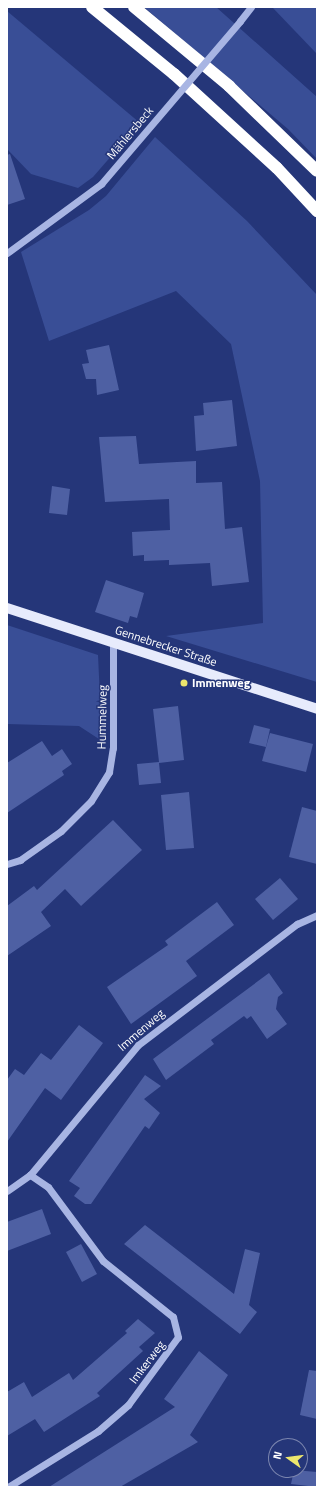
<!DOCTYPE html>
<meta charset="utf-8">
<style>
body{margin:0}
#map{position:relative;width:324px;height:1494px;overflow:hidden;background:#253679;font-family:"Titillium Web",sans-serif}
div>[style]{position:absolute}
.green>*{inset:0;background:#394e96}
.building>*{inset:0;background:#4e60a3}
.minor>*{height:7px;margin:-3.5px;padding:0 3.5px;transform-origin:3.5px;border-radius:3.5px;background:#a8b5e3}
.major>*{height:10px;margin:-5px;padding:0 5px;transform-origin:5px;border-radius:5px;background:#e7ebfc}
.highway>*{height:12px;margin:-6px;padding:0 6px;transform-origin:6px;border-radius:6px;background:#fff}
.minor-bridge>*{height:7px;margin:-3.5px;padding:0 3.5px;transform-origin:3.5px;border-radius:3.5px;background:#a8b5e3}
.dots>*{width:11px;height:11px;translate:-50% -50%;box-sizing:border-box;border:2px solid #253679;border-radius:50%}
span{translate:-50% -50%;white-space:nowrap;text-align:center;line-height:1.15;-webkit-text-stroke:3px #253679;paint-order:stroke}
.street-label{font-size:12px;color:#fff}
.poi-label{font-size:12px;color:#fff;font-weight:700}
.left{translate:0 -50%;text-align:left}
.frame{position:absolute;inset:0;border:8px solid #fff;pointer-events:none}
.north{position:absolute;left:268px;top:1438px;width:40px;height:40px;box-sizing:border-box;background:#253679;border:1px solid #7c86af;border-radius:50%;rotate:284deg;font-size:11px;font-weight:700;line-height:16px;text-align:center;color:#fff}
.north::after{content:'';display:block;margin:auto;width:14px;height:18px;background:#ece66d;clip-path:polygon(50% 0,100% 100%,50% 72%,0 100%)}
</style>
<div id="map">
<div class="green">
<div style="clip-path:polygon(144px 7px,216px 7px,317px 97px,317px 159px,288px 129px)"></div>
<div style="clip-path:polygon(272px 7px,317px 7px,317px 54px)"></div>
<div style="clip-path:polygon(7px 11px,140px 123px,93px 177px,78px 188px,31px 174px,7px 149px)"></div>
<div style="clip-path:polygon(155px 137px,247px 221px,317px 295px,317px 682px,166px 636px,263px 623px,260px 481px,231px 344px,176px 291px,49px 341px,21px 252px,89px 210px,106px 196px)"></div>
<div style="clip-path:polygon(7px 625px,98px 655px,102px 741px,79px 726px,7px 724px)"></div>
</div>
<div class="building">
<div style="clip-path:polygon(10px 154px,25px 199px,7px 205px,7px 155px)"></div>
<div style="clip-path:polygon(109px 345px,119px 390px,97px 395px,96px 379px,86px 379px,82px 364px,89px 363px,86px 350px)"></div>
<div style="clip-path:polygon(232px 400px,237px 446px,196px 451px,194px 416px,204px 415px,203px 403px)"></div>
<div style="clip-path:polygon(136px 436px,139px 464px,196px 461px,196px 483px,222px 482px,225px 529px,242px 527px,249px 582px,212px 586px,210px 563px,169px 565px,169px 560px,144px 561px,144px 555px,133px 556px,132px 532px,170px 530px,169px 499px,105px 502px,99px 437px)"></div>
<div style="clip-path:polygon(52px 486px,70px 489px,67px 515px,49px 513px)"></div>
<div style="clip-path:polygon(106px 580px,144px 593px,137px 618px,130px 616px,128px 623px,95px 612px)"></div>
<div style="clip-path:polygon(178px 706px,184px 760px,159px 763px,161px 783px,139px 785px,137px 764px,159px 762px,153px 709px)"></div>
<div style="clip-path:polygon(254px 725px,270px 729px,266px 747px,249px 743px)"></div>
<div style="clip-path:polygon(270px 733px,313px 744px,306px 772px,262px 761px)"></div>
<div style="clip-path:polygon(42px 741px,52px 756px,62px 749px,72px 764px,62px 771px,64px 775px,7px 813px,7px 763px)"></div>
<div style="clip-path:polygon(189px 792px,194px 848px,166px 850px,161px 795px)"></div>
<div style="clip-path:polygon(302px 807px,317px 811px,317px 864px,289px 857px)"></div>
<div style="clip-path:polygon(113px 820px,142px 850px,81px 906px,65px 889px,41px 912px,51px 926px,7px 956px,7px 906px,34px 886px,37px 890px)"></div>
<div style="clip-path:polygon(280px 878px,298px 899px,273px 920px,255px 899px)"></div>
<div style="clip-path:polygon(217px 902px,234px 925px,186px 961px,197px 976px,131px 1024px,107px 987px,168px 945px,165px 941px)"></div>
<div style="clip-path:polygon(269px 973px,283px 993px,278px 997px,276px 1009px,287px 1024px,267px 1039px,251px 1016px,247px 1019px,244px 1016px,211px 1040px,214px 1044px,166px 1080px,153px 1059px)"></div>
<div style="clip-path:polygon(79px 1025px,103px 1043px,61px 1100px,45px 1088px,7px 1142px,7px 1080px,15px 1069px,24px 1075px,41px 1053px,51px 1060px)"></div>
<div style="clip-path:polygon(145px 1075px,161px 1086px,144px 1099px,160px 1113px,149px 1129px,145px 1126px,91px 1204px,85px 1204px,74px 1196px,80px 1188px,69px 1181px)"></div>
<div style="clip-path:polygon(42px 1209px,51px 1234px,7px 1251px,7px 1222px)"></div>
<div style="clip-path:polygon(145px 1225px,234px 1294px,245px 1249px,260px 1253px,249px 1305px,257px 1312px,240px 1334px,124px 1244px)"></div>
<div style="clip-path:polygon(81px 1244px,97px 1274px,82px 1282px,66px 1252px)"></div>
<div style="clip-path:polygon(138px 1319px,155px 1333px,139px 1347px,143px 1351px,97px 1393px,100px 1396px,44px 1432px,35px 1419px,7px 1436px,7px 1392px,24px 1382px,32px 1397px,69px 1373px,73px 1380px,127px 1333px,125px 1331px)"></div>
<div style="clip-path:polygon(199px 1351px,228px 1375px,190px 1435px,198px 1442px,120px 1487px,49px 1487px,175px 1407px,164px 1399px)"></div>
<div style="clip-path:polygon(309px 1370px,317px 1371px,317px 1419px,300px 1415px)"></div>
<div style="clip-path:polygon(294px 1470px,317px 1472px,317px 1487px,291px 1484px)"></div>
</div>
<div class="minor">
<div style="left:240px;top:21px;width:18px;rotate:-52deg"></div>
<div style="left:7px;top:253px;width:117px;rotate:-36.3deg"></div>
<div style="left:7px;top:864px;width:14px;rotate:-17deg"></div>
<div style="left:20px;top:860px;width:50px;rotate:-35.3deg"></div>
<div style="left:61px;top:831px;width:42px;rotate:-45deg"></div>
<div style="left:91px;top:801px;width:34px;rotate:-58deg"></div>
<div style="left:109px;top:772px;width:24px;rotate:-81deg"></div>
<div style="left:113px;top:748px;width:106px;rotate:-90deg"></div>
<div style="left:7px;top:1191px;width:28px;rotate:-35deg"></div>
<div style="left:30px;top:1175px;width:169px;rotate:-50.3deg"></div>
<div style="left:138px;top:1045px;width:200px;rotate:-37.3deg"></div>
<div style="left:297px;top:924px;width:22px;rotate:-24deg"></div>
<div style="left:8px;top:1487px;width:106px;rotate:-31.9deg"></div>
<div style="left:98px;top:1431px;width:40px;rotate:-41deg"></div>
<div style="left:128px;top:1405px;width:84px;rotate:-53.7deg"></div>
<div style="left:178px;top:1337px;width:21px;rotate:-104deg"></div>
<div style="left:173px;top:1317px;width:90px;rotate:-141.3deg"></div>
<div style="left:103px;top:1261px;width:92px;rotate:-126.6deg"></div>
<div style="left:48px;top:1187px;width:22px;rotate:-146deg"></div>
</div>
<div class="major">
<div style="left:7px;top:608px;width:326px;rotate:18deg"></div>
</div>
<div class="highway">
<div style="left:92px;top:7px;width:106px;rotate:39.3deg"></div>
<div style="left:174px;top:74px;width:139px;rotate:42.4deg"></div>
<div style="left:277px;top:168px;width:59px;rotate:47.1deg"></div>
<div style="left:134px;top:7px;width:124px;rotate:39.7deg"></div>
<div style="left:229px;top:86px;width:122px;rotate:44deg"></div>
</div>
<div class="minor-bridge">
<div style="left:101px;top:184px;width:214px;rotate:-49.5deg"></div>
</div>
<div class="dots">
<div style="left:184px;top:683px;background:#ece66d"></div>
</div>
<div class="street-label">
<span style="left:130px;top:133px;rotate:-50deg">Mählersbeck</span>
<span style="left:166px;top:646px;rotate:18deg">Gennebrecker Straße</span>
<span style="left:102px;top:717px;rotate:-89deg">Hummelweg</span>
<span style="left:141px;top:1030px;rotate:-41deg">Immenweg</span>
<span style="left:147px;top:1362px;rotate:-53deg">Imkerweg</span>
</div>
<div class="poi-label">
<span class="left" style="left:192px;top:683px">Immenweg</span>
</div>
<div class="frame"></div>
<div class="north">N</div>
</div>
